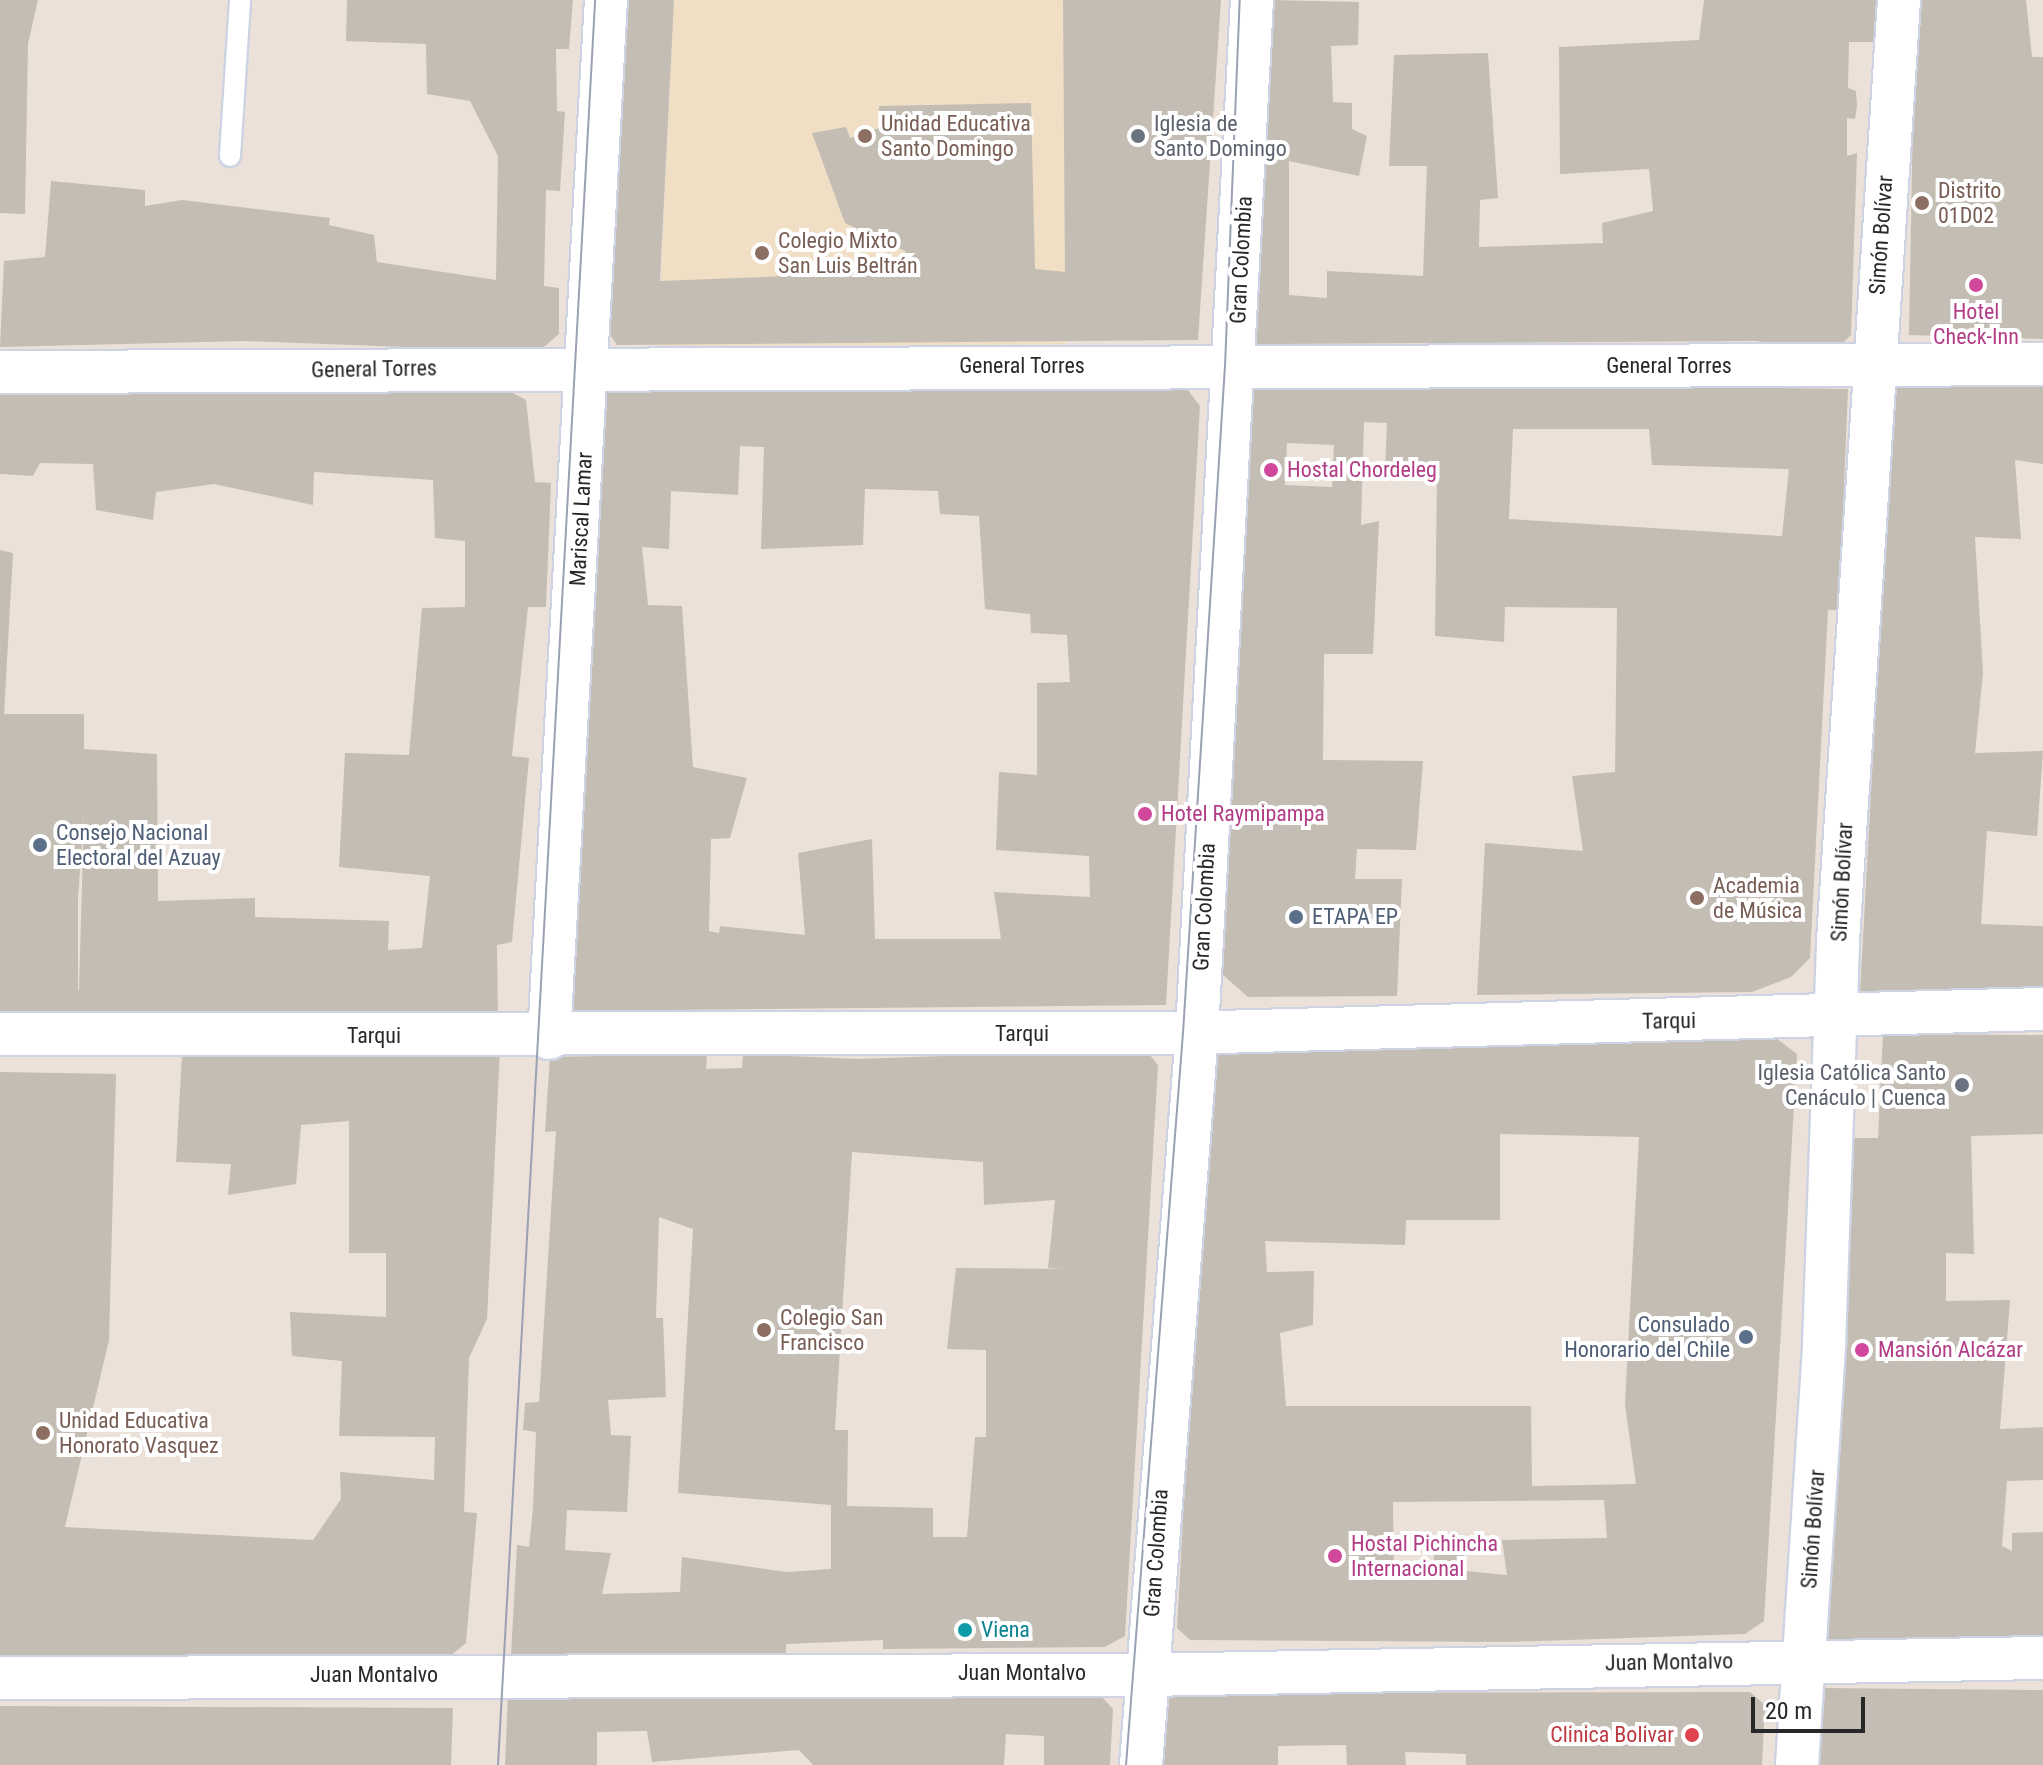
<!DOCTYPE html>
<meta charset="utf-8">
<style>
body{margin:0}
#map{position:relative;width:2043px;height:1765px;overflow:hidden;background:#ece1d8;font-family:"Roboto Condensed",sans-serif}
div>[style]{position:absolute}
.education>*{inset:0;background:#f0dec5}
.building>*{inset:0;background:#c3bdb4}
.roads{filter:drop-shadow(2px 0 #cdd3e3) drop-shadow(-2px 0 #cdd3e3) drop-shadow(0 2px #cdd3e3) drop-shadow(0 -2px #cdd3e3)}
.lane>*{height:20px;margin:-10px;padding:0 10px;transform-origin:10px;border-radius:10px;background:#fff}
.street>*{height:42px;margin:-21px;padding:0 21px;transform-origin:21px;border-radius:21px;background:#fff}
.tram>*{height:2px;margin:-1px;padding:0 1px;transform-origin:1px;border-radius:1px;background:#9aa1b4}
.dots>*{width:22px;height:22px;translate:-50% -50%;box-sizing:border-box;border:4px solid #fff;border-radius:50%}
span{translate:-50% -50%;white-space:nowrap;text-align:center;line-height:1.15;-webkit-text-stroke:8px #fff;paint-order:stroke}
.education-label{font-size:22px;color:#785e54}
.left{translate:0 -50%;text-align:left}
.worship-label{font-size:22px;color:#5b616d}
.right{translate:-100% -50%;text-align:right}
.street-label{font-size:22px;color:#282828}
.hotel-label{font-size:22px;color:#b23c85}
.service-label{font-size:22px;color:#4e5e75}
.culture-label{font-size:22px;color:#0d838f}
.health-label{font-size:22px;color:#be3a42}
.scale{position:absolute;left:1751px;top:1697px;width:114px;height:36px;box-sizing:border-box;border:4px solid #282828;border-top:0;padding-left:10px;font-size:24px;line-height:28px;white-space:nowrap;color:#282828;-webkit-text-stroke:6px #fff;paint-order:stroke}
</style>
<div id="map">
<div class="education">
<div style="clip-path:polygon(674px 0,1063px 0,1066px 344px,658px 346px)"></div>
</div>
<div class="building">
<div style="clip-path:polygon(0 0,38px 0,28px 44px,25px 214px,0 213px)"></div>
<div style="clip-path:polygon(347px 0,573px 0,569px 49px,556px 49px,557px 111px,565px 112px,560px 191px,546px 190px,544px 286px,559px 288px,559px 334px,538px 352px,246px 341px,0 347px,4px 261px,45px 257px,51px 181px,145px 190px,145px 206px,182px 200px,330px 218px,329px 225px,374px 235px,377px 262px,496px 280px,498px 156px,470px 101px,427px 94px,426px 44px,346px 41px)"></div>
<div style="clip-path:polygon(624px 0,674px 0,660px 281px,916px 271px,905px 251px,845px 223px,812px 133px,846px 127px,850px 138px,879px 128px,879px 106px,1031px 103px,1035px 269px,1065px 272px,1063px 0,1221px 0,1198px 340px,617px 345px,607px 330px)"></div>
<div style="clip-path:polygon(1267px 0,1359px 2px,1358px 45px,1331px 46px,1333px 102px,1352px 103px,1352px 129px,1367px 136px,1359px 176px,1289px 161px,1289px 295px,1327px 298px,1327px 271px,1423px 276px,1427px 166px,1389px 166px,1394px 55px,1488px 53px,1498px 198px,1480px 200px,1479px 247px,1603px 243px,1602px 223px,1653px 211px,1649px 169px,1560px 174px,1559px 47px,1699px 40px,1704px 0,1876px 0,1875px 42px,1849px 42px,1848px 88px,1856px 91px,1857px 106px,1855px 119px,1847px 118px,1847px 156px,1857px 153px,1851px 335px,1834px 352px,1807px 353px,1757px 341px,1253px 344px)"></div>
<div style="clip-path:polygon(1915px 0,2026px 0,2032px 57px,2043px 57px,2043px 339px,1909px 335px)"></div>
<div style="clip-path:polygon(1894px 377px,2043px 383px,2043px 464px,2015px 460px,2021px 539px,1975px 537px,1983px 673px,1975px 753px,2043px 751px,2037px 836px,1987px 831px,1981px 924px,2043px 926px,2043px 988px,1860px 992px)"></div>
<div style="clip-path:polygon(evenodd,1250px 380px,1848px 389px,1839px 610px,1828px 610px,1810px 958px,1791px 977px,1752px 992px,1477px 995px,1485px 843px,1583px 851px,1572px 776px,1615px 772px,1617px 608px,1505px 607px,1504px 642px,1435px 636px,1437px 476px,1385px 471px,1387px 423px,1364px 422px,1361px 525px,1379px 521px,1373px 654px,1324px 654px,1323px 760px,1423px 761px,1416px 850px,1357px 849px,1355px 879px,1402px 879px,1397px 996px,1248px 997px,1215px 968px,1250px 380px,1513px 429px,1649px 429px,1652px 465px,1789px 469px,1782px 536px,1509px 519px,1513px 429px,1250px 380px,1287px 443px,1334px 445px,1332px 487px,1285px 485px,1287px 443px)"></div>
<div style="clip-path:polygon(evenodd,600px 384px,1184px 385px,1200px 406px,1166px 1005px,568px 1011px,600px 384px,740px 446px,764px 447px,761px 549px,863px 545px,865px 489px,938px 491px,940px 514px,979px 516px,985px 609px,1030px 614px,1031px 633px,1067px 635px,1070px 682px,1037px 683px,1037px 775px,999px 772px,996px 850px,1089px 856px,1090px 897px,994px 892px,1001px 939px,875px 939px,872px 839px,798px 853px,805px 935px,720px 926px,719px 933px,709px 931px,711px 839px,730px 838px,747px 778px,693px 767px,682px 606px,648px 605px,642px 547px,669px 549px,671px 491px,738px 495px,740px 446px)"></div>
<div style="clip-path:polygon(evenodd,230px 388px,504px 388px,526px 400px,535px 482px,551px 483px,546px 607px,528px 607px,512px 756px,529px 758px,512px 942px,497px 945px,498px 1018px,0 1014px,0 550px,13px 553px,4px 714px,84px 714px,84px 749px,157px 754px,158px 901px,255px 898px,255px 917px,389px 921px,388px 950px,422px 948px,430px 876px,339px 867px,345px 753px,409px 755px,422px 608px,465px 607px,465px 541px,435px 538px,433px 480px,314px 472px,313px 505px,214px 484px,156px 492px,153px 520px,96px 510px,93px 464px,40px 463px,33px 476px,0 474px,0 392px,230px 388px,84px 813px,79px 990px,78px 990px,78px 899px,84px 813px)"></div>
<div style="clip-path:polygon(1883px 1034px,2043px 1035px,2043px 1134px,1971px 1136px,1974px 1254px,1946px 1253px,1946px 1301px,2010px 1300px,2000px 1429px,2043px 1427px,2043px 1480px,2007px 1481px,2002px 1546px,2012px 1551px,2012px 1533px,2043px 1532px,2043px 1640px,1821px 1640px,1843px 1138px,1878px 1138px)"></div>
<div style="clip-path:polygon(evenodd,1691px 1036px,1776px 1038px,1797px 1054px,1764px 1621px,1745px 1634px,1507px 1642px,1190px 1640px,1177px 1628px,1209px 1046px,1691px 1036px,1500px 1134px,1639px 1137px,1625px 1404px,1636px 1484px,1532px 1486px,1531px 1406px,1286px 1406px,1280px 1333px,1313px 1325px,1314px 1271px,1267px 1272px,1265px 1241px,1405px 1245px,1406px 1220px,1500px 1220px,1500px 1134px,1691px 1036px,1604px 1500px,1607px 1538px,1502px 1540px,1507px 1575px,1465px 1571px,1464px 1541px,1434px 1542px,1434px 1580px,1394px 1580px,1393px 1502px,1604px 1500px)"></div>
<div style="clip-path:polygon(500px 1049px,487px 1319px,469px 1358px,464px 1512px,477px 1513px,466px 1643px,449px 1657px,0 1660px,0 1072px,116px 1074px,109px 1340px,65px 1527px,313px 1540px,341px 1499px,340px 1472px,434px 1480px,435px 1437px,339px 1436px,342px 1361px,292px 1356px,290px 1312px,386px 1317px,386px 1253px,349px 1253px,349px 1121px,301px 1125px,296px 1184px,228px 1195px,231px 1164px,176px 1162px,182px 1054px)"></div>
<div style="clip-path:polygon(evenodd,1145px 1049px,1158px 1065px,1125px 1636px,1105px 1647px,883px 1649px,883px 1640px,786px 1644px,786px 1657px,511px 1656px,517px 1545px,529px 1547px,533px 1508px,536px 1432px,523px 1430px,525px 1403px,539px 1402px,556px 1131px,545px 1132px,550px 1057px,707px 1054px,706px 1069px,742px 1068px,743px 1054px,857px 1059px,1145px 1049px,852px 1152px,983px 1162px,984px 1205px,1055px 1200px,1048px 1268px,1065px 1269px,956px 1268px,947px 1349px,986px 1350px,986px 1437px,975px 1437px,967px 1537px,933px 1537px,933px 1508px,847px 1506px,848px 1430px,835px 1430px,852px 1152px,1145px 1049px,659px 1217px,693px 1229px,678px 1493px,831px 1505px,831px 1569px,786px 1572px,682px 1557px,680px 1592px,602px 1594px,611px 1553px,565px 1550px,567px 1510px,627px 1512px,631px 1436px,611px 1435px,608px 1400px,666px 1397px,663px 1318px,656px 1318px,659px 1217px)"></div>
<div style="clip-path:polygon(1821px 1688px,2043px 1690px,2043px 1765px,1818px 1765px)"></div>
<div style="clip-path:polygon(1097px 1692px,1113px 1709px,1110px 1765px,1044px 1765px,1044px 1736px,1006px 1734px,1004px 1765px,813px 1765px,799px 1750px,652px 1762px,647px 1731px,597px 1732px,597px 1765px,505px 1765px,508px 1693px)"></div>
<div style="clip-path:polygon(1750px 1692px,1765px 1705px,1762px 1765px,1466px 1765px,1466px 1754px,1405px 1752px,1406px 1765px,1347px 1765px,1346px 1745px,1278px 1746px,1278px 1765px,1150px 1765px,1152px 1712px,1177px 1693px)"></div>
<div style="clip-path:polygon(0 1706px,453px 1708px,451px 1765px,0 1765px)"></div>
</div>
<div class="roads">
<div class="lane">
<div style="left:230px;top:156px;width:156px;rotate:-86.3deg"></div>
</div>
<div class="street">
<div style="left:0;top:372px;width:2043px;rotate:-0.22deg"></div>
<div style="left:0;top:1034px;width:1183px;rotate:-0.05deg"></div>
<div style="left:1183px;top:1033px;width:860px;rotate:-1.6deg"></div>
<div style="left:549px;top:1038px;width:1040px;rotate:-86.86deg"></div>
<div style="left:0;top:1678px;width:1146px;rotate:-0.15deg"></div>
<div style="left:1146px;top:1675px;width:897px;rotate:-1.09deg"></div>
<div style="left:1141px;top:1765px;width:735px;rotate:-85.63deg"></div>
<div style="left:1197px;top:1032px;width:1033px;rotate:-86.95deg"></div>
<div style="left:1797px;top:1765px;width:421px;rotate:-86.3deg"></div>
<div style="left:1824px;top:1345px;width:404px;rotate:-88deg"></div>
<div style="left:1838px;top:941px;width:943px;rotate:-86.29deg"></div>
</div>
</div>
<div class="tram">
<div style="left:498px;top:1765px;width:1768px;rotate:-86.85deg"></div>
<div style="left:1126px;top:1765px;width:734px;rotate:-85.55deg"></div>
<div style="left:1183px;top:1033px;width:668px;rotate:-86.4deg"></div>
<div style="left:1225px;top:366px;width:366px;rotate:-87.7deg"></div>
</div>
<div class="dots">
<div style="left:865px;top:136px;background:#8d6e63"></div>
<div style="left:1138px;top:136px;background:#6b7280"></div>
<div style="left:1922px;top:203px;background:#8d6e63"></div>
<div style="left:762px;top:253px;background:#8d6e63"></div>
<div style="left:1976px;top:285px;background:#d1479c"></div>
<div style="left:1271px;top:470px;background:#d1479c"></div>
<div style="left:1145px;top:814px;background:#d1479c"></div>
<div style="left:40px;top:845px;background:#5c6f8a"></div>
<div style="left:1697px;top:898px;background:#8d6e63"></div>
<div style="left:1296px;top:917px;background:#5c6f8a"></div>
<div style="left:1962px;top:1085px;background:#6b7280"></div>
<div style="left:764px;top:1330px;background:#8d6e63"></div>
<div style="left:1746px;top:1337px;background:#5c6f8a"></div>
<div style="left:1862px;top:1350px;background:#d1479c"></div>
<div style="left:43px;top:1433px;background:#8d6e63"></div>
<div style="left:1335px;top:1556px;background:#d1479c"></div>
<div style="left:965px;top:1630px;background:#0f9aa8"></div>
<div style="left:1692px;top:1735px;background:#e0444e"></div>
</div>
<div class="education-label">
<span class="left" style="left:881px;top:136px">Unidad Educativa<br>Santo Domingo</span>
<span class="left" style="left:1938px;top:203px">Distrito<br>01D02</span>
<span class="left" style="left:778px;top:253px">Colegio Mixto<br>San Luis Beltrán</span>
<span class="left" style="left:1713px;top:898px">Academia<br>de Música</span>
<span class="left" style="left:780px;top:1330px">Colegio San<br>Francisco</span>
<span class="left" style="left:59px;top:1433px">Unidad Educativa<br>Honorato Vasquez</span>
</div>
<div class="worship-label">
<span class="left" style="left:1154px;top:136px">Iglesia de<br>Santo Domingo</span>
<span class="right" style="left:1946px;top:1085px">Iglesia Católica Santo<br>Cenáculo | Cuenca</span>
</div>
<div class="street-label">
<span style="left:1881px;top:235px;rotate:-86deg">Simón Bolívar</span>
<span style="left:1241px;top:260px;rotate:-87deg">Gran Colombia</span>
<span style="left:1022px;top:366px">General Torres</span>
<span style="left:1669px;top:366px">General Torres</span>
<span style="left:374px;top:369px;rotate:-1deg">General Torres</span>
<span style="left:581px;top:519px;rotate:-87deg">Mariscal Lamar</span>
<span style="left:1842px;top:882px;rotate:-87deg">Simón Bolívar</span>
<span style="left:1204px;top:907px;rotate:-87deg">Gran Colombia</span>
<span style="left:1669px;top:1021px;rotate:-1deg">Tarqui</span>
<span style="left:1022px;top:1034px">Tarqui</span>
<span style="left:374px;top:1036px">Tarqui</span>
<span style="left:1813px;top:1529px;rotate:-86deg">Simón Bolívar</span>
<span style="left:1156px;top:1553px;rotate:-86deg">Gran Colombia</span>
<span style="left:1669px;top:1662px;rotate:-1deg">Juan Montalvo</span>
<span style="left:1022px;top:1673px">Juan Montalvo</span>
<span style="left:374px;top:1675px">Juan Montalvo</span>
</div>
<div class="hotel-label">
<span style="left:1976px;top:324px">Hotel<br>Check-Inn</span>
<span class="left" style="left:1287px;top:470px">Hostal Chordeleg</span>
<span class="left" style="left:1161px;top:814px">Hotel Raymipampa</span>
<span class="left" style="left:1878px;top:1350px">Mansión Alcázar</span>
<span class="left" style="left:1351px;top:1556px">Hostal Pichincha<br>Internacional</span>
</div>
<div class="service-label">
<span class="left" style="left:56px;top:845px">Consejo Nacional<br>Electoral del Azuay</span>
<span class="left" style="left:1312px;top:917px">ETAPA EP</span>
<span class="right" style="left:1730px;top:1337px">Consulado<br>Honorario del Chile</span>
</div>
<div class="culture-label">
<span class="left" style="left:981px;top:1630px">Viena</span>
</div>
<div class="health-label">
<span class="right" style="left:1674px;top:1735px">Clinica Bolivar</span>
</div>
<div class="scale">20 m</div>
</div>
